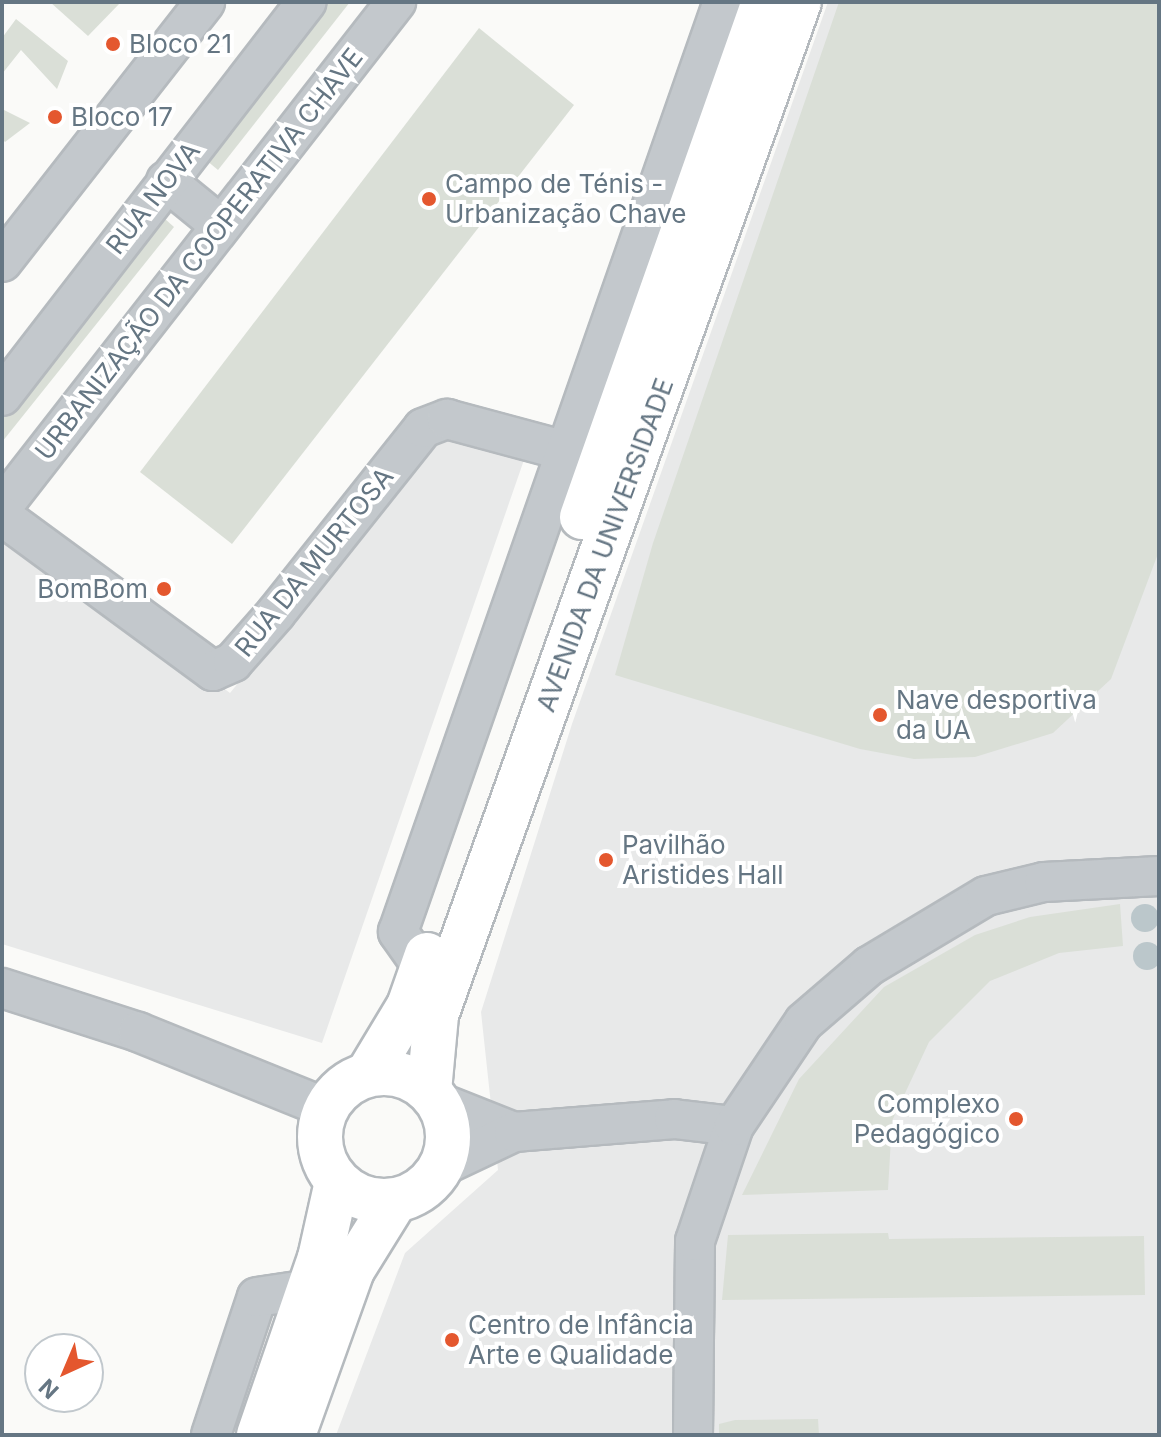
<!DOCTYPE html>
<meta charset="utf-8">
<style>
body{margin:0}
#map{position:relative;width:1161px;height:1437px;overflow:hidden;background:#fafaf8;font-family:Inter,sans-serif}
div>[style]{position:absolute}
.built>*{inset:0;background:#e8e9e9}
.green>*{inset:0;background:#dadfd7}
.water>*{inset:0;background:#bbc7cb}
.round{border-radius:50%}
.roads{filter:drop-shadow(2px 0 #b5babe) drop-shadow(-2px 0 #b5babe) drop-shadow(0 2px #b5babe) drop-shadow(0 -2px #b5babe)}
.minor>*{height:38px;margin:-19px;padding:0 19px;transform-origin:19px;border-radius:19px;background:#c3c8cc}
.major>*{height:44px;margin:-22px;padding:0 22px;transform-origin:22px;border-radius:22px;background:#fff}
.major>.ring{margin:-22px;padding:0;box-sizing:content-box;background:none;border:44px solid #fff;border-radius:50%}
.dots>*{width:22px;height:22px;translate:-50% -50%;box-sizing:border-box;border:4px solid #fff;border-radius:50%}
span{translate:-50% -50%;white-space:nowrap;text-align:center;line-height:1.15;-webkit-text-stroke:8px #fff;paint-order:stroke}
.poi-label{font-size:26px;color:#657683}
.left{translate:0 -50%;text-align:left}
.right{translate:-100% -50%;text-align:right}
.street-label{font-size:26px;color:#657683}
.frame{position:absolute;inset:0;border:4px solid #657683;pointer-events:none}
.north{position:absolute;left:24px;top:1333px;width:80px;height:80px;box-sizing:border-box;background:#fff;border:2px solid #c1c8cd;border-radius:50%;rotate:224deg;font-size:22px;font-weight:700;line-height:32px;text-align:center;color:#657683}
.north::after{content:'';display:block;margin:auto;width:28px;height:36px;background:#e4572e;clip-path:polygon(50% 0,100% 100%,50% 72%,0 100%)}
</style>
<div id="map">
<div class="built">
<div style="clip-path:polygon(828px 2px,1159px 2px,1159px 1435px,336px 1435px,405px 1253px,498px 1170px,481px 1012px,572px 724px)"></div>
<div style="clip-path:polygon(441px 436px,525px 457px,322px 1043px,2px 944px,2px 534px,9px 526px,230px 693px)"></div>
</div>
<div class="green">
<div style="clip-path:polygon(50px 2px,121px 2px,88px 36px)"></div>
<div style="clip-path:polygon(319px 2px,350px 2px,218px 170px,200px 155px)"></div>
<div style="clip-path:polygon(839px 2px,1159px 2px,1159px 551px,1111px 679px,1053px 733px,975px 757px,914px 759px,860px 749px,615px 675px,653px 543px)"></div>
<div style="clip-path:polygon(16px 19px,68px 61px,57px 89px,21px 50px,2px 74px,2px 38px)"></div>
<div style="clip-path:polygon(479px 28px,574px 105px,232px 544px,140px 472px)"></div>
<div style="clip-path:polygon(2px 109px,30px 123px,5px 142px,2px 139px)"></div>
<div style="clip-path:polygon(155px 210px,174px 227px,2px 442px,2px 409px)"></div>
<div style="clip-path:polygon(1120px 904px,1123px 946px,1059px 953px,990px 981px,929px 1042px,892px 1121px,888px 1190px,742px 1195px,799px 1079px,884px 987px,975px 935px,1030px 917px)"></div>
<div style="clip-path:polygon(888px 1233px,889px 1239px,1144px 1236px,1145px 1295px,722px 1300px,728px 1235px)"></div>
<div style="clip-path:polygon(818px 1419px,819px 1435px,719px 1435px,719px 1424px,735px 1420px)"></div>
</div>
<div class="water">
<div class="round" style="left:1131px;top:904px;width:28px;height:28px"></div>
<div class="round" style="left:1133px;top:942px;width:28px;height:28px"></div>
</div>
<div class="roads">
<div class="minor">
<div style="left:166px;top:181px;width:70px;rotate:39.2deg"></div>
<div style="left:2px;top:262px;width:330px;rotate:-52deg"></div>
<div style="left:2px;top:396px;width:498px;rotate:-52.3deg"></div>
<div style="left:2px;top:507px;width:641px;rotate:-52.04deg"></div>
<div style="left:2px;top:516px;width:262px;rotate:36.3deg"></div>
<div style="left:213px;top:671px;width:22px;rotate:-24deg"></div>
<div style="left:233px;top:662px;width:65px;rotate:-48.7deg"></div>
<div style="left:276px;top:613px;width:236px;rotate:-51.5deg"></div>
<div style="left:423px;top:428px;width:26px;rotate:-21deg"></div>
<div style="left:447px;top:419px;width:119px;rotate:15.1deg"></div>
<div style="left:422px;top:966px;width:42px;rotate:-125.2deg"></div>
<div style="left:398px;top:932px;width:985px;rotate:-70.74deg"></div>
<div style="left:2px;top:988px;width:143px;rotate:17.9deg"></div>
<div style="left:138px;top:1032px;width:203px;rotate:22deg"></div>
<div style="left:438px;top:1102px;width:82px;rotate:21.5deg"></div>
<div style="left:442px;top:1166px;width:80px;rotate:-25.3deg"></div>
<div style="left:514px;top:1132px;width:161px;rotate:-4.6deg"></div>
<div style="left:674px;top:1119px;width:60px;rotate:6.7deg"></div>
<div style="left:211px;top:1435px;width:145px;rotate:-71.6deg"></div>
<div style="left:257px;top:1297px;width:54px;rotate:-8.6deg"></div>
<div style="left:693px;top:1435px;width:194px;rotate:-89.4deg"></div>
<div style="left:695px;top:1241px;width:121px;rotate:-71.3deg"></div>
<div style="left:734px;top:1126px;width:125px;rotate:-56.1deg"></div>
<div style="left:804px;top:1022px;width:86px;rotate:-40.7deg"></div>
<div style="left:869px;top:966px;width:136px;rotate:-30.9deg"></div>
<div style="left:986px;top:896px;width:60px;rotate:-13.6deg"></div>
<div style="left:1044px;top:882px;width:115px;rotate:-3deg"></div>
</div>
<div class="major">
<div style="left:582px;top:517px;width:546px;rotate:-70.54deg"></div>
<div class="ring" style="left:320px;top:1073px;width:84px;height:84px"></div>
<div style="left:368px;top:1074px;width:79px;rotate:-58.9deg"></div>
<div style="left:409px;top:1006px;width:54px;rotate:-70.6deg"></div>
<div style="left:429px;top:1091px;width:76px;rotate:-84.7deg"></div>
<div style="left:436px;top:1015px;width:1076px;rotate:-70.29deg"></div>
<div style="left:259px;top:1435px;width:187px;rotate:-71deg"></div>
<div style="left:320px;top:1258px;width:78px;rotate:-77.4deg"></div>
<div style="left:293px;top:1435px;width:175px;rotate:-70.3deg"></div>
<div style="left:352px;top:1270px;width:81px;rotate:-58.1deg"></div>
</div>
</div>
<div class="dots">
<div style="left:113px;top:44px;background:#e4572e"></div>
<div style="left:55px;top:117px;background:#e4572e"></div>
<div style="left:429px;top:199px;background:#e4572e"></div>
<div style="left:164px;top:589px;background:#e4572e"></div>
<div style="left:880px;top:715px;background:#e4572e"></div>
<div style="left:606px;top:860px;background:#e4572e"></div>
<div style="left:1016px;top:1119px;background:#e4572e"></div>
<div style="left:452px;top:1340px;background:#e4572e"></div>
</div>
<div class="poi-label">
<span class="left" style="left:129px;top:44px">Bloco 21</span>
<span class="left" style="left:71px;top:117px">Bloco 17</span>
<span class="left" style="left:445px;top:199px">Campo de Ténis -<br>Urbanização Chave</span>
<span class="right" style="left:148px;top:589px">BomBom</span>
<span class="left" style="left:896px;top:715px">Nave desportiva<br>da UA</span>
<span class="left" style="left:622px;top:860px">Pavilhão<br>Aristides Hall</span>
<span class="right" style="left:1000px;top:1119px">Complexo<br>Pedagógico</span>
<span class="left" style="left:468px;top:1340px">Centro de Infância<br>Arte e Qualidade</span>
</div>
<div class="street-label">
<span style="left:153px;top:198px;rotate:-52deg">RUA NOVA</span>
<span style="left:199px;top:254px;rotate:-52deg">URBANIZAÇÃO DA COOPERATIVA CHAVE</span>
<span style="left:605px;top:545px;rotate:-70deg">AVENIDA DA UNIVERSIDADE</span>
<span style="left:314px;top:562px;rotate:-51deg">RUA DA MURTOSA</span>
</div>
<div class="frame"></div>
<div class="north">N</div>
</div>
